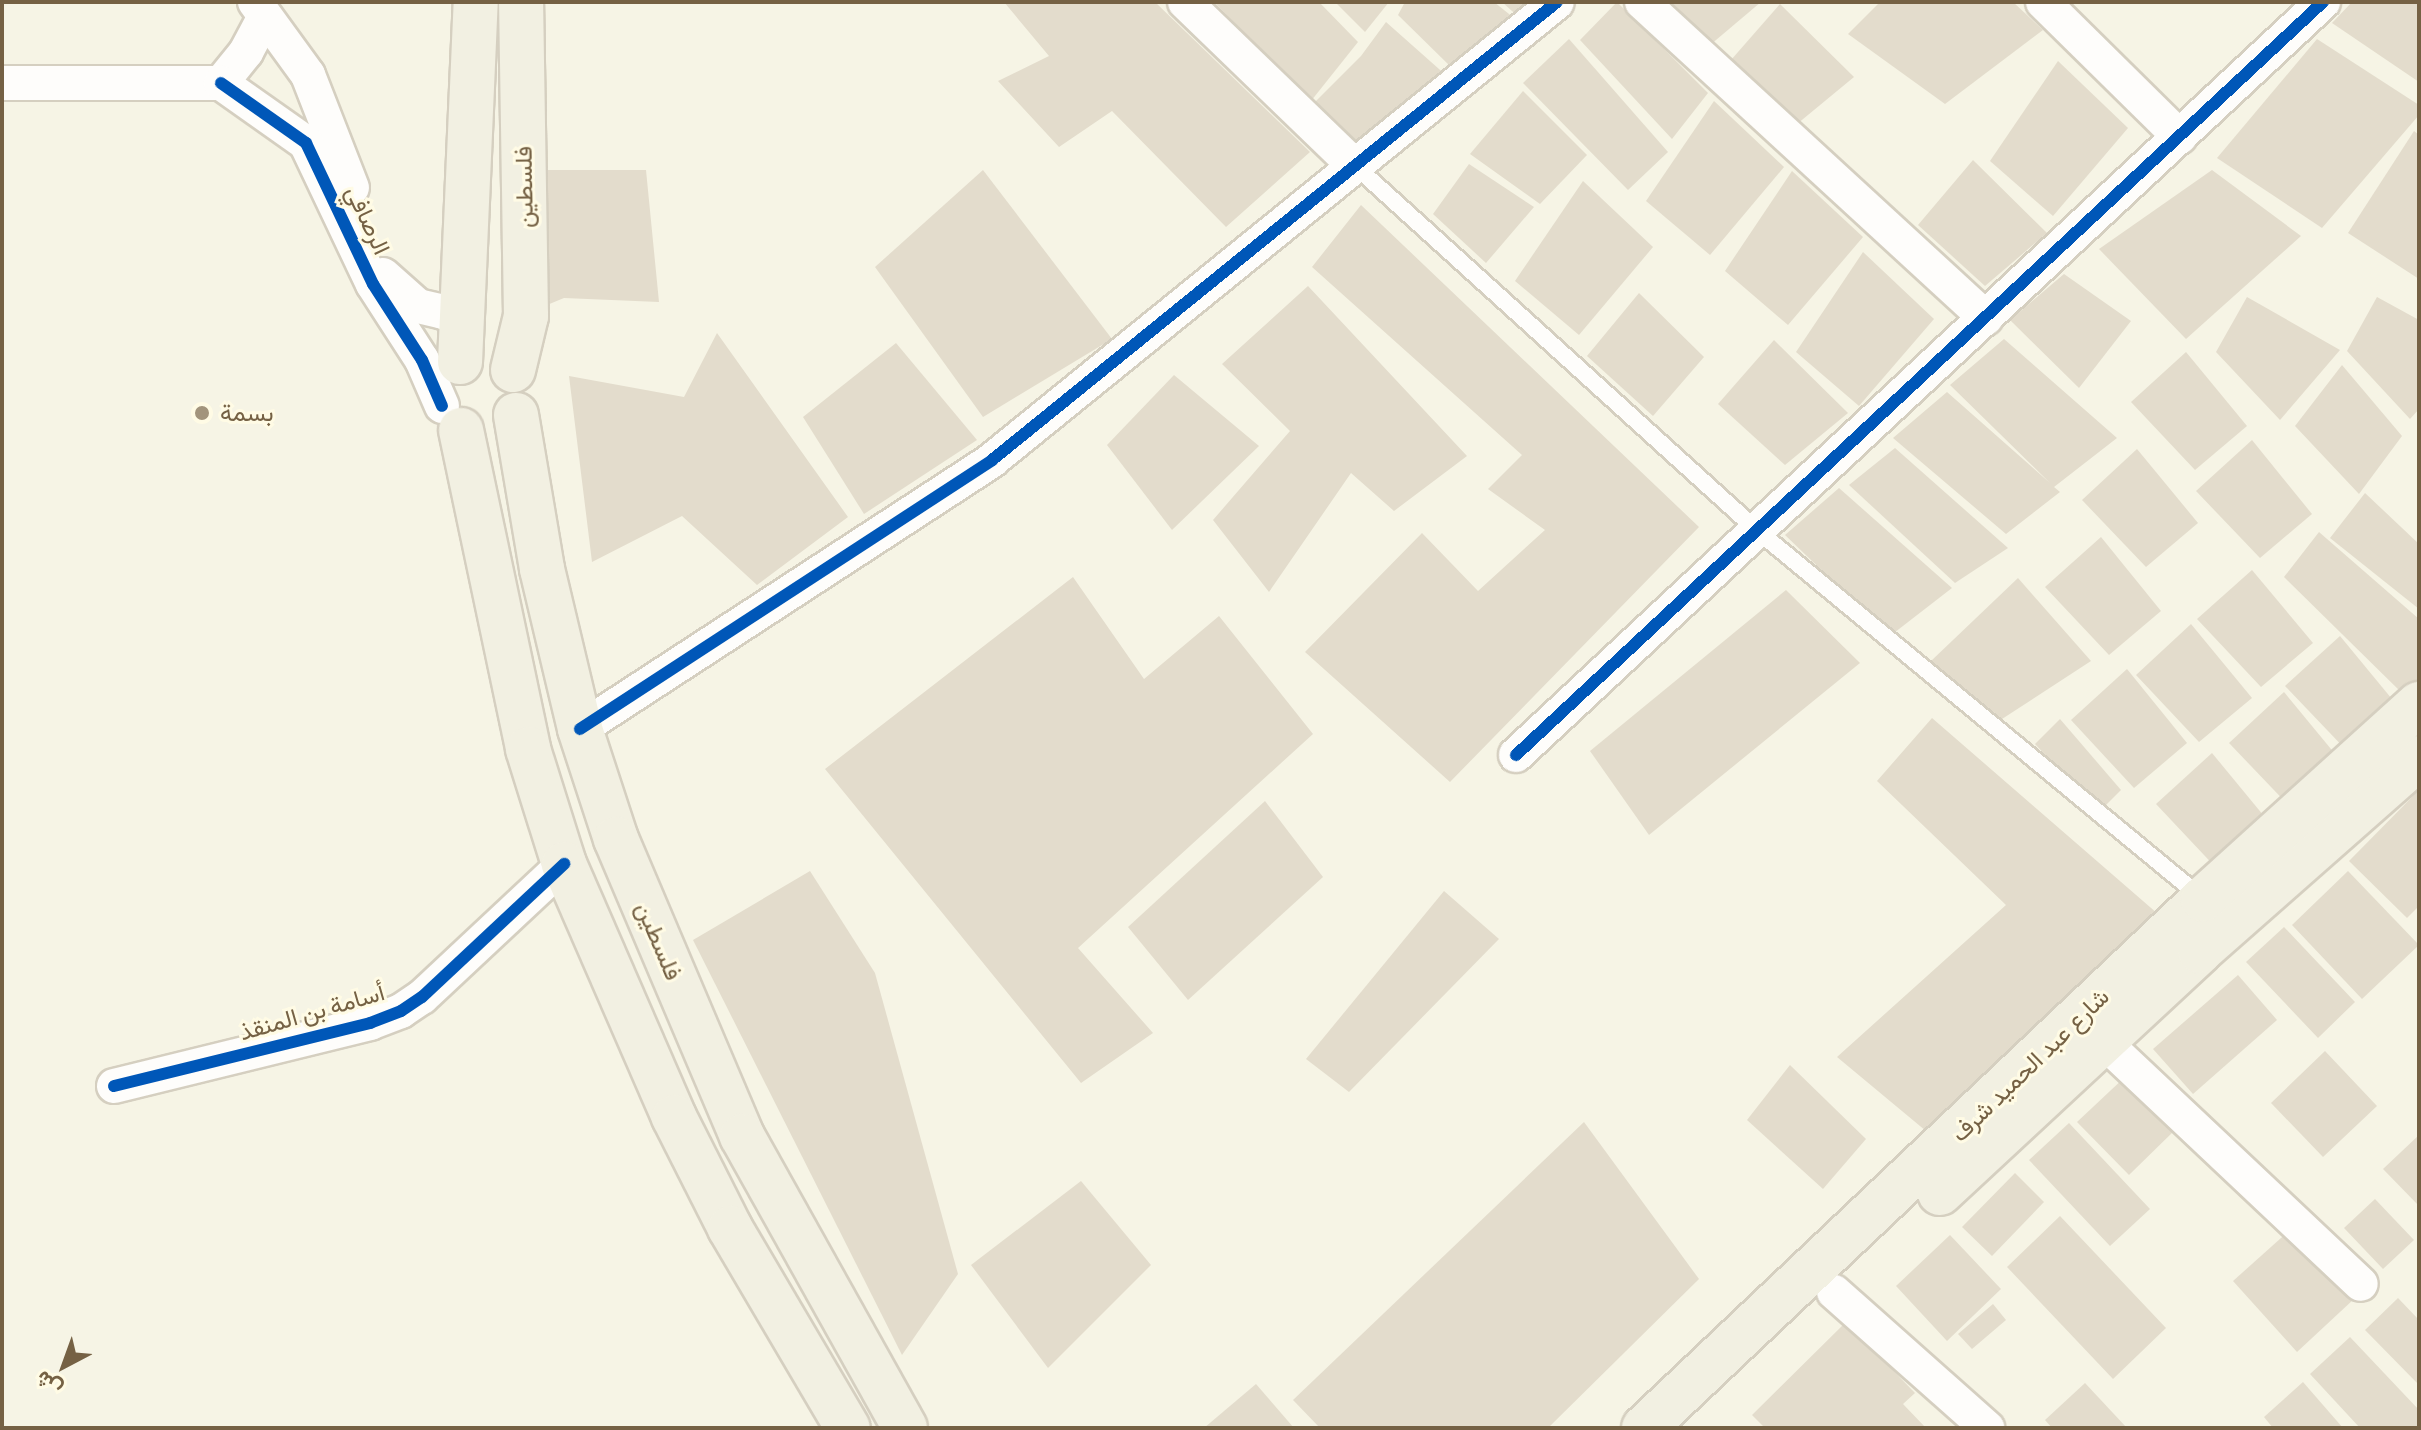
<!DOCTYPE html>
<meta charset="utf-8">
<style>
body{margin:0}
#map{position:relative;width:2421px;height:1430px;overflow:hidden;background:#f6f4e5;font-family:"PT Sans Narrow",Vazirmatn,sans-serif}
div>[style]{position:absolute}
.building>*{inset:0;background:#e3dccc}
.roads{filter:drop-shadow(2px 0 #d5cfc0) drop-shadow(-2px 0 #d5cfc0) drop-shadow(0 2px #d5cfc0) drop-shadow(0 -2px #d5cfc0)}
.service>*{height:16px;margin:-8px;padding:0 8px;transform-origin:8px;border-radius:8px;background:#fefdfb}
.minor>*{height:34px;margin:-17px;padding:0 17px;transform-origin:17px;border-radius:17px;background:#fefdfb}
.primary>*{height:44px;margin:-22px;padding:0 22px;transform-origin:22px;border-radius:22px;background:#f2f0e2}
.cycleway>*{height:12px;margin:-6px;padding:0 6px;transform-origin:6px;border-radius:6px;background:#0057b8}
.dots>*{width:22px;height:22px;translate:-50% -50%;box-sizing:border-box;border:4px solid #fffbe5;border-radius:50%}
span{translate:-50% -50%;white-space:nowrap;text-align:center;line-height:1.15;-webkit-text-stroke:6px #fffbe5;paint-order:stroke}
.street-label{font-size:24px;color:#756144}
.poi-label{font-size:24px;color:#756144}
.left{translate:0 -50%;text-align:left}
.frame{position:absolute;inset:0;border:4px solid #756144;pointer-events:none}
.north{position:absolute;left:24px;top:1326px;width:80px;height:80px;-webkit-text-stroke:6px #fffbe5;paint-order:stroke;rotate:221deg;font-size:22px;font-weight:700;line-height:32px;text-align:center;color:#756144}
.north::after{content:'';display:block;margin:auto;width:28px;height:36px;background:#756144;clip-path:polygon(50% 0,100% 100%,50% 72%,0 100%)}
</style>
<div id="map">
<div class="building">
<div style="clip-path:polygon(1004px 2px,1155px 2px,1310px 152px,1226px 227px,1112px 111px,1059px 147px,998px 81px,1049px 56px)"></div>
<div style="clip-path:polygon(1214px 2px,1319px 2px,1358px 42px,1311px 101px)"></div>
<div style="clip-path:polygon(1335px 2px,1389px 2px,1365px 32px)"></div>
<div style="clip-path:polygon(1405px 2px,1494px 2px,1519px 22px,1453px 69px,1398px 15px)"></div>
<div style="clip-path:polygon(1502px 2px,1548px 2px,1522px 20px)"></div>
<div style="clip-path:polygon(1617px 2px,1708px 93px,1672px 139px,1580px 40px)"></div>
<div style="clip-path:polygon(1649px 2px,1761px 2px,1703px 51px)"></div>
<div style="clip-path:polygon(1880px 2px,2013px 2px,2043px 30px,1945px 104px,1848px 34px)"></div>
<div style="clip-path:polygon(2352px 2px,2419px 2px,2419px 82px,2332px 23px)"></div>
<div style="clip-path:polygon(1780px 4px,1854px 77px,1791px 129px,1724px 68px)"></div>
<div style="clip-path:polygon(1386px 22px,1448px 77px,1357px 144px,1310px 107px,1361px 56px)"></div>
<div style="clip-path:polygon(1569px 39px,1668px 152px,1628px 190px,1523px 83px)"></div>
<div style="clip-path:polygon(2317px 39px,2419px 105px,2419px 115px,2322px 228px,2217px 158px)"></div>
<div style="clip-path:polygon(2058px 61px,2128px 128px,2053px 216px,1990px 161px)"></div>
<div style="clip-path:polygon(1523px 91px,1587px 155px,1540px 204px,1470px 154px)"></div>
<div style="clip-path:polygon(1714px 101px,1784px 167px,1710px 255px,1646px 201px)"></div>
<div style="clip-path:polygon(2414px 131px,2419px 135px,2419px 279px,2348px 233px)"></div>
<div style="clip-path:polygon(1973px 160px,2047px 233px,1985px 286px,1918px 225px)"></div>
<div style="clip-path:polygon(1469px 164px,1534px 207px,1486px 263px,1433px 214px)"></div>
<div style="clip-path:polygon(541px 170px,646px 170px,659px 302px,564px 298px,547px 305px)"></div>
<div style="clip-path:polygon(983px 170px,1112px 339px,983px 417px,875px 267px)"></div>
<div style="clip-path:polygon(2212px 170px,2301px 236px,2186px 339px,2099px 249px)"></div>
<div style="clip-path:polygon(1792px 171px,1863px 237px,1788px 325px,1725px 271px)"></div>
<div style="clip-path:polygon(1583px 181px,1653px 247px,1579px 335px,1515px 281px)"></div>
<div style="clip-path:polygon(1361px 205px,1699px 527px,1450px 782px,1305px 652px,1422px 533px,1478px 591px,1545px 530px,1488px 489px,1522px 455px,1312px 267px)"></div>
<div style="clip-path:polygon(1863px 252px,1934px 319px,1859px 406px,1796px 352px)"></div>
<div style="clip-path:polygon(2064px 274px,2131px 321px,2079px 388px,2010px 320px)"></div>
<div style="clip-path:polygon(1308px 286px,1467px 456px,1394px 511px,1351px 473px,1269px 592px,1213px 520px,1290px 431px,1222px 364px)"></div>
<div style="clip-path:polygon(1639px 293px,1704px 357px,1653px 416px,1587px 356px)"></div>
<div style="clip-path:polygon(2247px 297px,2340px 350px,2280px 420px,2216px 352px)"></div>
<div style="clip-path:polygon(2377px 297px,2419px 320px,2419px 409px,2410px 419px,2347px 351px)"></div>
<div style="clip-path:polygon(717px 333px,848px 517px,757px 585px,682px 516px,592px 562px,569px 376px,684px 397px)"></div>
<div style="clip-path:polygon(2004px 339px,2117px 438px,2054px 487px,2060px 492px,2006px 534px,1893px 438px,1947px 392px,2050px 483px,1950px 385px)"></div>
<div style="clip-path:polygon(1774px 340px,1848px 413px,1785px 465px,1718px 404px)"></div>
<div style="clip-path:polygon(896px 343px,977px 440px,864px 514px,803px 417px)"></div>
<div style="clip-path:polygon(2186px 352px,2247px 426px,2195px 470px,2131px 402px)"></div>
<div style="clip-path:polygon(2342px 365px,2402px 436px,2359px 494px,2295px 426px)"></div>
<div style="clip-path:polygon(1174px 375px,1259px 446px,1172px 530px,1107px 445px)"></div>
<div style="clip-path:polygon(2252px 440px,2312px 514px,2260px 558px,2196px 491px)"></div>
<div style="clip-path:polygon(1895px 448px,2008px 548px,1955px 583px,1849px 485px)"></div>
<div style="clip-path:polygon(2137px 449px,2198px 523px,2146px 567px,2082px 500px)"></div>
<div style="clip-path:polygon(1839px 488px,1952px 588px,1890px 636px,1785px 535px)"></div>
<div style="clip-path:polygon(2365px 493px,2419px 544px,2419px 609px,2330px 538px)"></div>
<div style="clip-path:polygon(2319px 532px,2419px 619px,2419px 681px,2403px 694px,2284px 577px)"></div>
<div style="clip-path:polygon(2101px 537px,2161px 611px,2109px 655px,2045px 587px)"></div>
<div style="clip-path:polygon(2252px 570px,2313px 643px,2261px 687px,2197px 619px)"></div>
<div style="clip-path:polygon(1073px 577px,1144px 679px,1219px 616px,1313px 734px,1078px 948px,1153px 1033px,1081px 1083px,825px 769px)"></div>
<div style="clip-path:polygon(2018px 578px,2091px 661px,2002px 719px,1931px 661px)"></div>
<div style="clip-path:polygon(1786px 590px,1860px 663px,1649px 835px,1590px 751px)"></div>
<div style="clip-path:polygon(2191px 624px,2252px 698px,2199px 742px,2136px 675px)"></div>
<div style="clip-path:polygon(2340px 636px,2401px 710px,2349px 753px,2285px 686px)"></div>
<div style="clip-path:polygon(2127px 669px,2187px 743px,2134px 788px,2071px 720px)"></div>
<div style="clip-path:polygon(2284px 692px,2345px 766px,2293px 810px,2229px 743px)"></div>
<div style="clip-path:polygon(1932px 718px,2158px 914px,1926px 1131px,1837px 1057px,2006px 905px,1877px 781px)"></div>
<div style="clip-path:polygon(2060px 719px,2121px 790px,2099px 812px,2035px 744px)"></div>
<div style="clip-path:polygon(2212px 753px,2273px 827px,2220px 872px,2156px 804px)"></div>
<div style="clip-path:polygon(2419px 790px,2419px 906px,2407px 918px,2349px 861px)"></div>
<div style="clip-path:polygon(1265px 801px,1323px 877px,1188px 1000px,1128px 927px)"></div>
<div style="clip-path:polygon(810px 871px,875px 973px,958px 1274px,902px 1355px,693px 940px)"></div>
<div style="clip-path:polygon(2348px 871px,2419px 945px,2362px 999px,2292px 925px)"></div>
<div style="clip-path:polygon(1444px 891px,1499px 939px,1349px 1092px,1306px 1059px)"></div>
<div style="clip-path:polygon(2284px 927px,2355px 1002px,2318px 1038px,2246px 962px)"></div>
<div style="clip-path:polygon(2238px 975px,2277px 1020px,2193px 1094px,2153px 1049px)"></div>
<div style="clip-path:polygon(2325px 1051px,2377px 1106px,2323px 1157px,2271px 1103px)"></div>
<div style="clip-path:polygon(1790px 1065px,1866px 1139px,1823px 1189px,1747px 1120px)"></div>
<div style="clip-path:polygon(2126px 1076px,2175px 1130px,2129px 1175px,2077px 1122px)"></div>
<div style="clip-path:polygon(1584px 1122px,1699px 1279px,1548px 1428px,1320px 1428px,1293px 1400px)"></div>
<div style="clip-path:polygon(2069px 1123px,2150px 1209px,2110px 1246px,2029px 1160px)"></div>
<div style="clip-path:polygon(2419px 1135px,2419px 1206px,2383px 1169px)"></div>
<div style="clip-path:polygon(2015px 1173px,2044px 1202px,1992px 1256px,1962px 1227px)"></div>
<div style="clip-path:polygon(1081px 1181px,1151px 1265px,1048px 1368px,971px 1265px)"></div>
<div style="clip-path:polygon(2375px 1199px,2414px 1240px,2383px 1269px,2344px 1228px)"></div>
<div style="clip-path:polygon(2060px 1216px,2166px 1328px,2113px 1379px,2007px 1267px)"></div>
<div style="clip-path:polygon(2290px 1230px,2354px 1299px,2297px 1352px,2233px 1281px)"></div>
<div style="clip-path:polygon(1950px 1235px,2001px 1289px,1947px 1341px,1896px 1286px)"></div>
<div style="clip-path:polygon(2398px 1298px,2419px 1320px,2419px 1385px,2365px 1330px)"></div>
<div style="clip-path:polygon(1993px 1304px,2006px 1320px,1972px 1349px,1958px 1334px)"></div>
<div style="clip-path:polygon(1846px 1322px,1915px 1393px,1903px 1404px,1926px 1428px,1765px 1428px,1752px 1415px)"></div>
<div style="clip-path:polygon(2350px 1337px,2419px 1410px,2419px 1428px,2360px 1428px,2310px 1374px)"></div>
<div style="clip-path:polygon(2303px 1382px,2343px 1428px,2273px 1428px,2264px 1417px)"></div>
<div style="clip-path:polygon(2085px 1383px,2127px 1428px,2052px 1428px,2045px 1420px)"></div>
<div style="clip-path:polygon(1256px 1384px,1294px 1428px,1204px 1428px)"></div>
</div>
<div class="roads">
<div class="service">
<div style="left:1352px;top:163px;width:549px;rotate:42.2deg"></div>
<div style="left:1759px;top:532px;width:575px;rotate:39.56deg"></div>
</div>
<div class="minor">
<div style="left:255px;top:2px;width:90px;rotate:54deg"></div>
<div style="left:308px;top:75px;width:121px;rotate:68.7deg"></div>
<div style="left:1185px;top:2px;width:232px;rotate:44deg"></div>
<div style="left:1642px;top:2px;width:467px;rotate:42.6deg"></div>
<div style="left:2043px;top:2px;width:192px;rotate:44.6deg"></div>
<div style="left:2px;top:83px;width:219px"></div>
<div style="left:221px;top:83px;width:40px;rotate:-51deg"></div>
<div style="left:246px;top:52px;width:40px;rotate:-62deg"></div>
<div style="left:221px;top:83px;width:104px;rotate:35.2deg"></div>
<div style="left:306px;top:143px;width:156px;rotate:64.6deg"></div>
<div style="left:373px;top:284px;width:90px;rotate:57.2deg"></div>
<div style="left:422px;top:360px;width:50px;rotate:66.5deg"></div>
<div style="left:383px;top:275px;width:47px;rotate:41.5deg"></div>
<div style="left:418px;top:306px;width:26px;rotate:13deg"></div>
<div style="left:443px;top:312px;width:24px;rotate:-12deg"></div>
<div style="left:580px;top:729px;width:492px;rotate:-33.1deg"></div>
<div style="left:992px;top:460px;width:727px;rotate:-39.03deg"></div>
<div style="left:1516px;top:755px;width:1104px;rotate:-43.02deg"></div>
<div style="left:2103px;top:1041px;width:354px;rotate:43.3deg"></div>
<div style="left:114px;top:1086px;width:264px;rotate:-13.8deg"></div>
<div style="left:370px;top:1023px;width:33px;rotate:-21deg"></div>
<div style="left:401px;top:1011px;width:25px;rotate:-34deg"></div>
<div style="left:422px;top:997px;width:195px;rotate:-43.1deg"></div>
<div style="left:1834px;top:1292px;width:205px;rotate:41.6deg"></div>
</div>
<div class="primary">
<div style="left:460px;top:362px;width:360px;rotate:-87.5deg"></div>
<div style="left:513px;top:370px;width:56px;rotate:-76.5deg"></div>
<div style="left:526px;top:316px;width:314px;rotate:-90.9deg"></div>
<div style="left:516px;top:415px;width:156px;rotate:80.4deg"></div>
<div style="left:542px;top:569px;width:164px;rotate:76.6deg"></div>
<div style="left:580px;top:729px;width:116px;rotate:71.9deg"></div>
<div style="left:616px;top:839px;width:323px;rotate:67deg"></div>
<div style="left:742px;top:1136px;width:334px;rotate:60.8deg"></div>
<div style="left:461px;top:430px;width:326px;rotate:78.1deg"></div>
<div style="left:528px;top:749px;width:121px;rotate:72.6deg"></div>
<div style="left:564px;top:864px;width:276px;rotate:66.5deg"></div>
<div style="left:674px;top:1117px;width:124px;rotate:63.2deg"></div>
<div style="left:730px;top:1228px;width:232px;rotate:59.5deg"></div>
<div style="left:1940px;top:1193px;width:355px;rotate:-42.9deg"></div>
<div style="left:2200px;top:951px;width:292px;rotate:-41.4deg"></div>
<div style="left:1644px;top:1428px;width:770px;rotate:-43.42deg"></div>
<div style="left:2203px;top:899px;width:291px;rotate:-42.1deg"></div>
</div>
</div>
<div class="cycleway">
<div style="left:221px;top:83px;width:104px;rotate:35.2deg"></div>
<div style="left:306px;top:143px;width:156px;rotate:64.6deg"></div>
<div style="left:373px;top:284px;width:90px;rotate:57.2deg"></div>
<div style="left:422px;top:360px;width:50px;rotate:66.5deg"></div>
<div style="left:580px;top:729px;width:492px;rotate:-33.1deg"></div>
<div style="left:992px;top:460px;width:727px;rotate:-39.03deg"></div>
<div style="left:1516px;top:755px;width:1104px;rotate:-43.02deg"></div>
<div style="left:114px;top:1086px;width:264px;rotate:-13.8deg"></div>
<div style="left:370px;top:1023px;width:33px;rotate:-21deg"></div>
<div style="left:401px;top:1011px;width:25px;rotate:-34deg"></div>
<div style="left:422px;top:997px;width:195px;rotate:-43.1deg"></div>
</div>
<div class="dots">
<div style="left:202px;top:413px;background:#a2947c"></div>
</div>
<div class="street-label">
<span style="left:524px;top:187px;rotate:-91deg">فلسطين</span>
<span style="left:368px;top:220px;rotate:65deg">الرصافي</span>
<span style="left:659px;top:941px;rotate:67deg">فلسطين</span>
<span style="left:312px;top:1012px;rotate:-16deg">أسامة بن المنقذ</span>
<span style="left:2030px;top:1065px;rotate:-44deg">شارع عبد الحميد شرف</span>
</div>
<div class="poi-label">
<span class="left" style="left:220px;top:413px">بسمة</span>
</div>
<div class="frame"></div>
<div class="north">ش</div>
</div>
